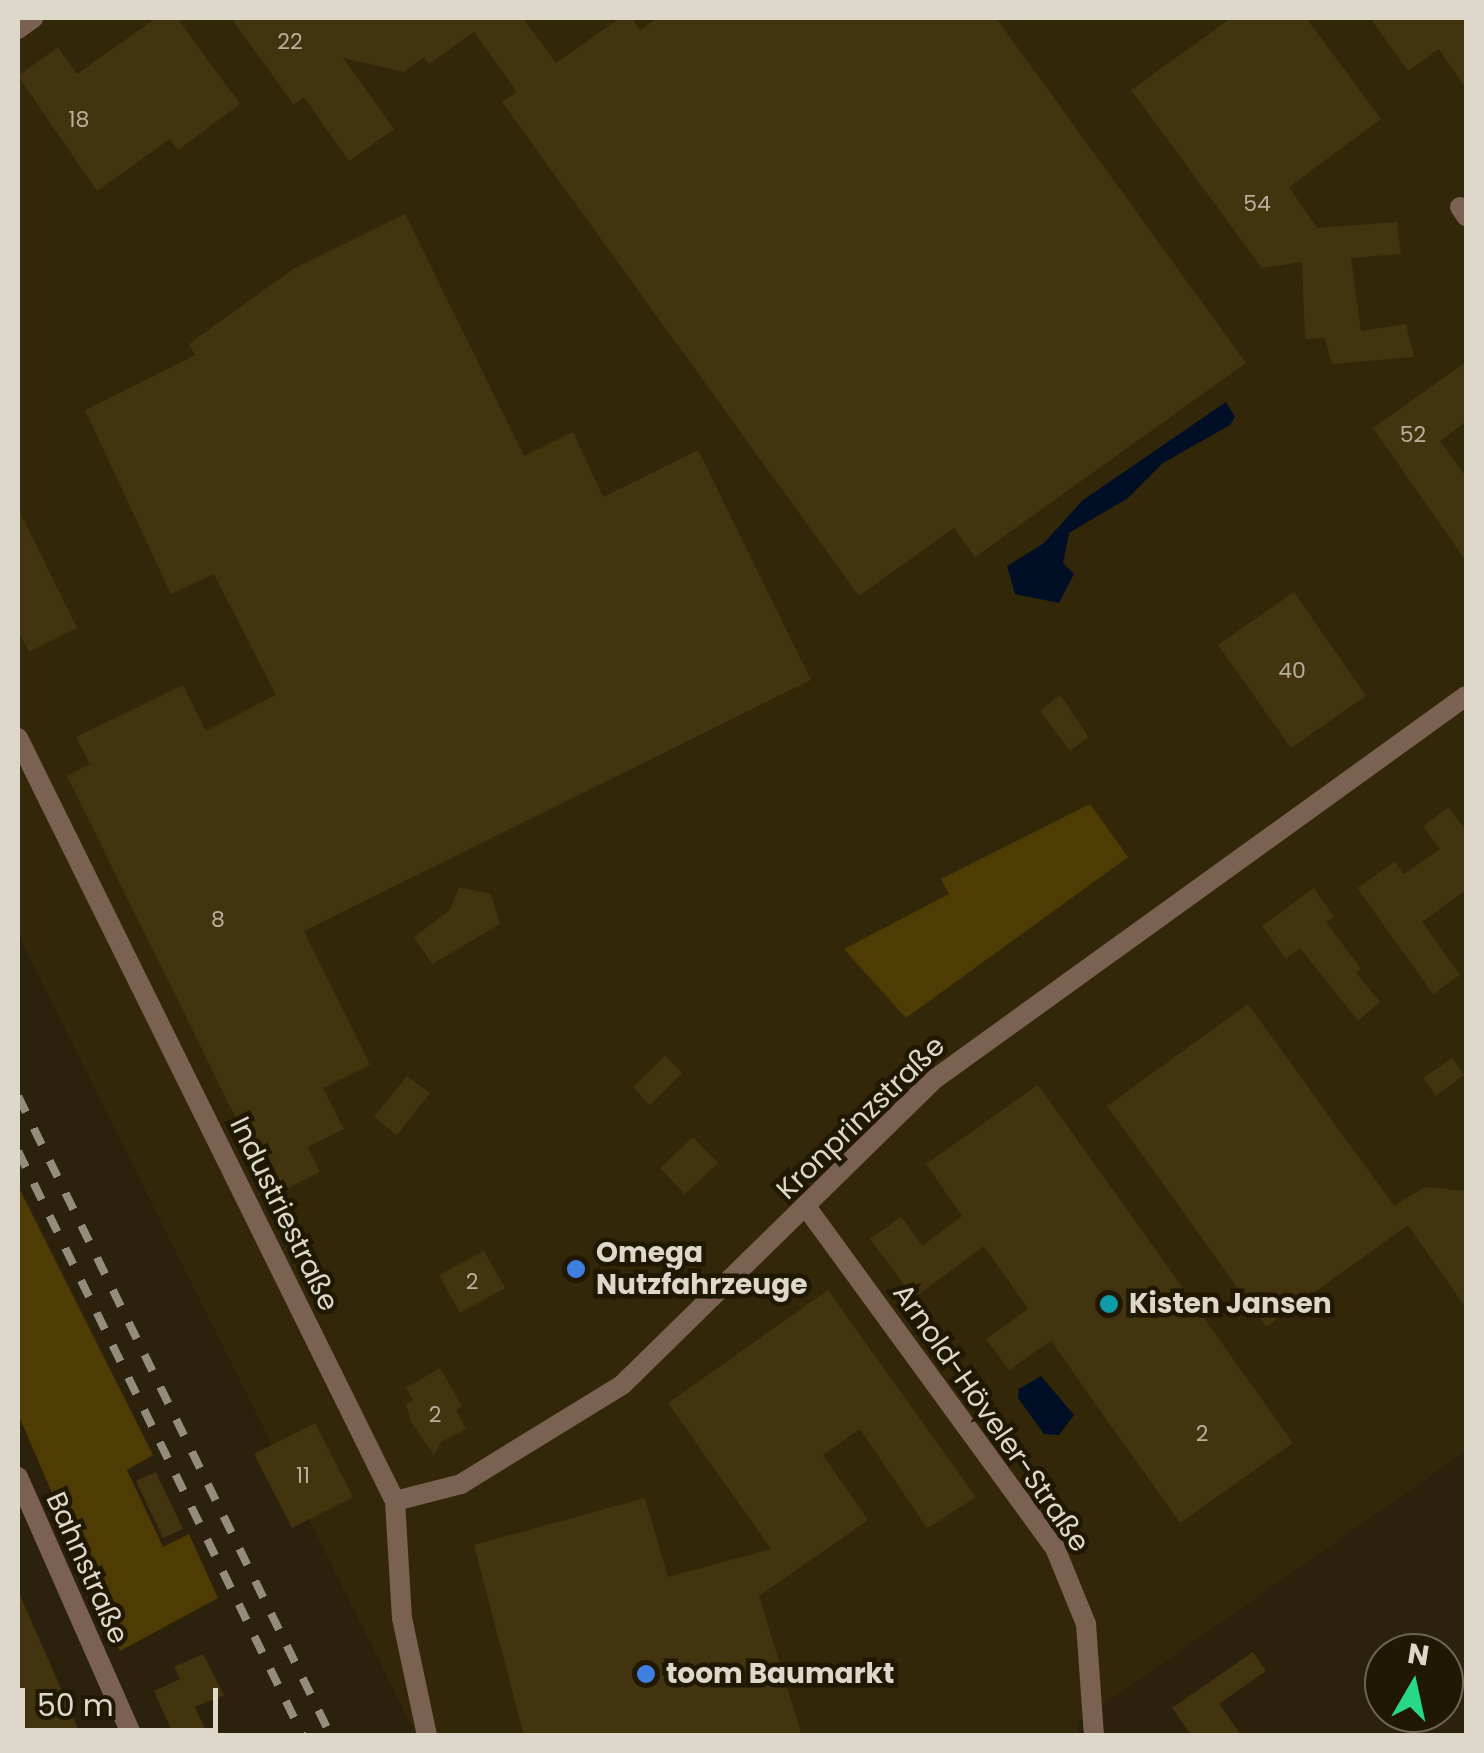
<!DOCTYPE html>
<meta charset="utf-8">
<style>
body{margin:0}
#map{position:relative;width:1484px;height:1753px;overflow:hidden;background:#2b210c;font-family:Poppins,sans-serif}
div>[style]{position:absolute}
.built>*{inset:0;background:#332709}
.green>*{inset:0;background:#4f3c04}
.water>*{inset:0;background:#000f26}
.building>*{inset:0;background:#433410}
.street>*{height:20px;margin:-10px;padding:0 10px;transform-origin:10px;border-radius:10px;background:#7b6151}
.rail>*{height:8px;margin-top:-4px;transform-origin:0;background:repeating-linear-gradient(90deg,#948c7c 0 18px,transparent 0 36px)}
.dots>*{width:28px;height:28px;translate:-50% -50%;box-sizing:border-box;border:5px solid #211804;border-radius:50%}
span{translate:-50% -50%;white-space:nowrap;text-align:center;line-height:1.15;-webkit-text-stroke:9px #211804;paint-order:stroke}
.number-label{font-size:22px;color:#b7af9c}
.number-label span{-webkit-text-stroke-width:0}
.street-label{font-size:28px;color:#ded8cb}
.poi-label{font-size:28px;color:#ded8cb;font-weight:700}
.left{translate:0 -50%;text-align:left}
.frame{position:absolute;inset:0;border:20px solid #ded8cb;pointer-events:none}
.north{position:absolute;left:1364px;top:1633px;width:100px;height:100px;box-sizing:border-box;background:#211804;border:2px solid #6d6554;border-radius:50%;rotate:9deg;font-size:28px;font-weight:700;line-height:40px;text-align:center;color:#ded8cb}
.north::after{content:'';display:block;margin:auto;width:35px;height:45px;background:#27d885;clip-path:polygon(50% 0,100% 100%,50% 72%,0 100%)}
.scale{position:absolute;left:20px;top:1688px;width:198px;height:45px;box-sizing:border-box;border:5px solid #ded8cb;border-top:0;padding-left:12px;font-size:30px;line-height:35px;white-space:nowrap;color:#ded8cb;-webkit-text-stroke:8px #211804;paint-order:stroke}
</style>
<div id="map">
<div class="built">
<div style="clip-path:polygon(18px 18px,1466px 18px,1466px 1451px,1077px 1723px,1079px 1735px,416px 1735px,18px 934px)"></div>
</div>
<div class="green">
<div style="clip-path:polygon(1090px 804px,1128px 857px,906px 1018px,844px 949px,949px 894px,941px 879px)"></div>
<div style="clip-path:polygon(18px 1186px,153px 1455px,127px 1470px,163px 1547px,189px 1534px,218px 1598px,120px 1651px,18px 1414px)"></div>
</div>
<div class="water">
<div style="clip-path:polygon(1226px 402px,1235px 417px,1230px 425px,1163px 463px,1128px 498px,1069px 533px,1063px 563px,1074px 574px,1059px 603px,1015px 594px,1007px 566px,1044px 543px,1083px 500px)"></div>
<div style="clip-path:polygon(1041px 1376px,1074px 1415px,1059px 1435px,1044px 1434px,1018px 1398px,1019px 1389px)"></div>
</div>
<div class="building">
<div style="clip-path:polygon(156px 18px,177px 18px,240px 104px,178px 150px,170px 139px,97px 191px,18px 76px,58px 47px,77px 74px)"></div>
<div style="clip-path:polygon(231px 18px,523px 18px,556px 63px,620px 18px,632px 18px,640px 30px,657px 18px,996px 18px,1246px 363px,975px 557px,954px 528px,859px 596px,502px 102px,517px 92px,474px 32px,429px 64px,424px 57px,404px 72px,343px 58px,394px 129px,349px 161px,304px 97px,294px 105px)"></div>
<div style="clip-path:polygon(1231px 18px,1306px 18px,1381px 119px,1289px 187px,1317px 228px,1397px 222px,1401px 254px,1351px 258px,1361px 331px,1406px 324px,1414px 357px,1332px 364px,1325px 338px,1305px 339px,1302px 262px,1262px 268px,1131px 90px)"></div>
<div style="clip-path:polygon(1370px 18px,1466px 18px,1466px 89px,1439px 49px,1408px 71px)"></div>
<div style="clip-path:polygon(405px 214px,524px 456px,573px 432px,603px 497px,698px 450px,811px 680px,304px 931px,370px 1065px,323px 1088px,344px 1129px,308px 1147px,320px 1172px,274px 1195px,67px 776px,90px 764px,76px 737px,183px 685px,206px 731px,276px 695px,214px 574px,171px 594px,85px 410px,195px 355px,189px 344px,293px 269px)"></div>
<div style="clip-path:polygon(1466px 362px,1466px 422px,1440px 441px,1466px 477px,1466px 561px,1373px 428px)"></div>
<div style="clip-path:polygon(18px 508px,77px 628px,29px 652px,18px 630px)"></div>
<div style="clip-path:polygon(1294px 592px,1366px 696px,1291px 748px,1218px 645px)"></div>
<div style="clip-path:polygon(1060px 695px,1089px 737px,1070px 751px,1040px 711px)"></div>
<div style="clip-path:polygon(1449px 807px,1466px 831px,1466px 890px,1422px 922px,1460px 975px,1433px 994px,1357px 888px,1395px 862px,1404px 874px,1440px 849px,1423px 826px)"></div>
<div style="clip-path:polygon(459px 887px,491px 894px,500px 924px,432px 964px,414px 937px,450px 910px)"></div>
<div style="clip-path:polygon(1314px 888px,1334px 917px,1326px 922px,1361px 969px,1356px 973px,1380px 1002px,1358px 1021px,1300px 948px,1286px 959px,1262px 926px)"></div>
<div style="clip-path:polygon(1248px 1004px,1394px 1206px,1425px 1187px,1466px 1191px,1466px 1308px,1408px 1225px,1266px 1327px,1107px 1106px)"></div>
<div style="clip-path:polygon(665px 1056px,682px 1073px,650px 1105px,633px 1087px)"></div>
<div style="clip-path:polygon(1452px 1058px,1464px 1075px,1436px 1096px,1423px 1078px)"></div>
<div style="clip-path:polygon(407px 1076px,430px 1093px,397px 1135px,374px 1117px)"></div>
<div style="clip-path:polygon(1038px 1085px,1293px 1443px,1180px 1523px,1051px 1341px,1009px 1370px,986px 1339px,1028px 1309px,984px 1246px,914px 1298px,870px 1239px,901px 1217px,922px 1246px,962px 1216px,926px 1164px)"></div>
<div style="clip-path:polygon(693px 1137px,718px 1163px,685px 1194px,660px 1168px)"></div>
<div style="clip-path:polygon(484px 1251px,505px 1288px,460px 1313px,439px 1275px)"></div>
<div style="clip-path:polygon(828px 1290px,976px 1497px,927px 1528px,860px 1429px,823px 1455px,868px 1520px,759px 1596px,802px 1736px,524px 1736px,474px 1545px,645px 1498px,668px 1577px,771px 1549px,668px 1403px)"></div>
<div style="clip-path:polygon(440px 1368px,462px 1406px,456px 1410px,466px 1429px,441px 1442px,434px 1455px,411px 1422px,406px 1404px,413px 1400px,406px 1388px)"></div>
<div style="clip-path:polygon(315px 1423px,353px 1497px,292px 1528px,254px 1454px)"></div>
<div style="clip-path:polygon(156px 1472px,183px 1529px,163px 1538px,136px 1481px)"></div>
<div style="clip-path:polygon(18px 1591px,53px 1670px,81px 1736px,49px 1736px,46px 1729px,27px 1735px,18px 1711px)"></div>
<div style="clip-path:polygon(1253px 1652px,1266px 1671px,1219px 1704px,1242px 1736px,1192px 1736px,1172px 1708px)"></div>
<div style="clip-path:polygon(203px 1654px,224px 1695px,195px 1707px,208px 1736px,174px 1736px,154px 1691px,180px 1679px,174px 1667px)"></div>
</div>
<div class="street">
<div style="left:18px;top:29px;width:19px;rotate:-36deg"></div>
<div style="left:1460px;top:207px;width:11px;rotate:56deg"></div>
<div style="left:18px;top:738px;width:851px;rotate:63.71deg"></div>
<div style="left:395px;top:1501px;width:117px;rotate:86.6deg"></div>
<div style="left:402px;top:1618px;width:121px;rotate:78deg"></div>
<div style="left:807px;top:1208px;width:421px;rotate:53.9deg"></div>
<div style="left:1055px;top:1548px;width:82px;rotate:67.8deg"></div>
<div style="left:1086px;top:1624px;width:112px;rotate:85.9deg"></div>
<div style="left:18px;top:1477px;width:283px;rotate:66.2deg"></div>
<div style="left:395px;top:1501px;width:68px;rotate:-14.4deg"></div>
<div style="left:461px;top:1484px;width:189px;rotate:-31.6deg"></div>
<div style="left:622px;top:1385px;width:434px;rotate:-44.4deg"></div>
<div style="left:932px;top:1081px;width:658px;rotate:-35.79deg"></div>
</div>
<div class="rail">
<div style="left:18px;top:1096px;width:712px;rotate:63.94deg"></div>
<div style="left:18px;top:1151px;width:651px;rotate:64.03deg"></div>
</div>
<div class="dots">
<div style="left:576px;top:1269px;background:#3f7fe0"></div>
<div style="left:1109px;top:1304px;background:#0f9aa8"></div>
<div style="left:646px;top:1674px;background:#3f7fe0"></div>
</div>
<div class="number-label">
<span style="left:290px;top:42px">22</span>
<span style="left:79px;top:120px">18</span>
<span style="left:1257px;top:204px">54</span>
<span style="left:1413px;top:435px">52</span>
<span style="left:1292px;top:671px">40</span>
<span style="left:218px;top:920px">8</span>
<span style="left:472px;top:1282px">2</span>
<span style="left:435px;top:1415px">2</span>
<span style="left:1202px;top:1434px">2</span>
<span style="left:303px;top:1476px">11</span>
</div>
<div class="street-label">
<span style="left:861px;top:1118px;rotate:-44deg">Kronprinzstraße</span>
<span style="left:284px;top:1214px;rotate:64deg">Industriestraße</span>
<span style="left:991px;top:1418px;rotate:55deg">Arnold-Höveler-Straße</span>
<span style="left:87px;top:1568px;rotate:66deg">Bahnstraße</span>
</div>
<div class="poi-label">
<span class="left" style="left:596px;top:1269px">Omega<br>Nutzfahrzeuge</span>
<span class="left" style="left:1129px;top:1304px">Kisten Jansen</span>
<span class="left" style="left:666px;top:1674px">toom Baumarkt</span>
</div>
<div class="frame"></div>
<div class="north">N</div>
<div class="scale">50 m</div>
</div>
